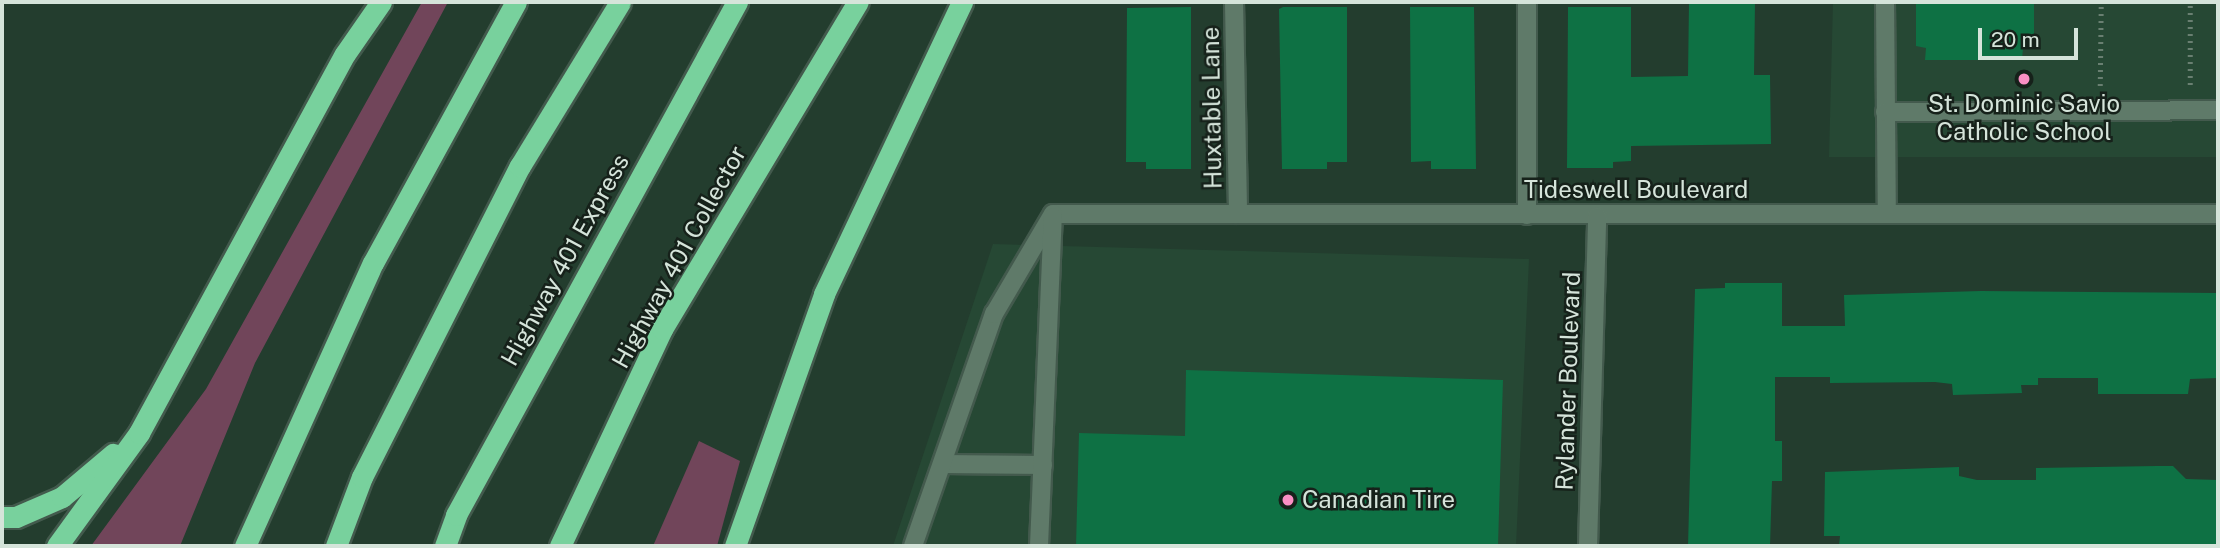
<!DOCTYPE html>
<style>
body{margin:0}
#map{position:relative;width:2220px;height:548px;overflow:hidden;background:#233d2e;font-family:"Public Sans",sans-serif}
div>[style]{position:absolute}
.built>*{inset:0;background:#264834}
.green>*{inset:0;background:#71455a}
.building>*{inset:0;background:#0e7144}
.path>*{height:4.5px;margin-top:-2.25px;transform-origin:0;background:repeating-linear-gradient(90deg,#697f71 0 2px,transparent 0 7px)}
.roads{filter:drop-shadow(2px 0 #435a4d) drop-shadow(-2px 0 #435a4d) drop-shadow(0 2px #435a4d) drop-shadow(0 -2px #435a4d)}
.minor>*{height:18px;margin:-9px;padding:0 9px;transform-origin:9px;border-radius:9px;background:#5f7a69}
.highway>*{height:21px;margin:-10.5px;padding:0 10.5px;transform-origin:10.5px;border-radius:10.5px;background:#78d19d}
.dots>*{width:19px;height:19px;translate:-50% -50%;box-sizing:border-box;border:4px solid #16211a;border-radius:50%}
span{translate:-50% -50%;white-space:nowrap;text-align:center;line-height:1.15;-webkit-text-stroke:5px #16211a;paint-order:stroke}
.poi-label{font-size:24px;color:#d5e4da}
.left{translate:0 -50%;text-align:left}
.street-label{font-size:24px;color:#d5e4da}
.frame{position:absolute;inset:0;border:4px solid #d5e4da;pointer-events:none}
.scale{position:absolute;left:1978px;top:28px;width:100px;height:32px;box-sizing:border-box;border:4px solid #d5e4da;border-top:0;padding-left:9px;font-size:21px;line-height:24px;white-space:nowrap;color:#d5e4da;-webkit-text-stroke:5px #16211a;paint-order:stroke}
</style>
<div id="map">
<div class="built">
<div style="clip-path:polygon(1833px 2px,2218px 2px,2218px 157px,1829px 157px)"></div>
<div style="clip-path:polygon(993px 244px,1529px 259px,1516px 546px,893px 546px)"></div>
</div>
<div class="green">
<div style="clip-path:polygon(422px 2px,448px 2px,255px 363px,180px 546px,91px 546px,206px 389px)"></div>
<div style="clip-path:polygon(699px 441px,740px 461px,717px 546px,653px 546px)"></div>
</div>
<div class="building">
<div style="clip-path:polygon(1689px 2px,1755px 2px,1754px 75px,1770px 75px,1771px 144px,1631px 146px,1631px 161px,1613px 162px,1613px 168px,1567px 168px,1568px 7px,1631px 7px,1631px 77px,1688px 76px)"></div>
<div style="clip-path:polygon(1916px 2px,2034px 2px,2034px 46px,2023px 48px,2022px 60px,1925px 60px,1926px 48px,1916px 46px)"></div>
<div style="clip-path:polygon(1191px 7px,1191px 169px,1146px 169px,1146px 162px,1126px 162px,1127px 8px)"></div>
<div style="clip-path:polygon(1283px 7px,1347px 7px,1347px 162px,1327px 162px,1327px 169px,1282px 169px,1279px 9px)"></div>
<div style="clip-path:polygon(1410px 7px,1474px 7px,1476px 169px,1431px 169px,1431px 161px,1411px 162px)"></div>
<div style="clip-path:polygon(1725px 283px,1782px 283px,1782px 326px,1845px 326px,1844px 295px,1981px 291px,2218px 293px,2218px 378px,2190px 379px,2188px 394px,2098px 394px,2098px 378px,2038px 378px,2038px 385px,2021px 385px,2022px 393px,1953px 395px,1952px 384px,1935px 382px,1830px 383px,1830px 377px,1775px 377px,1775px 441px,1782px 441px,1782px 481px,1772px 481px,1770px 546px,1688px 546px,1695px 289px,1725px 288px)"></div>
<div style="clip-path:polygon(1186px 370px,1503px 380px,1498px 546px,1076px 546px,1079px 433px,1185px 436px)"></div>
<div style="clip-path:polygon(2157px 466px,2173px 466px,2186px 479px,2218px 480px,2218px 546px,1839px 546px,1840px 536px,1824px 536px,1825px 472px,1959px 467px,1959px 476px,1977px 480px,2036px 480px,2036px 468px)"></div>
</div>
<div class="path">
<div style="left:2190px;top:85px;width:83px;rotate:-90deg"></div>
<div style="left:2100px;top:86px;width:84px;rotate:-89.3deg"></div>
</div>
<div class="roads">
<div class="minor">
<div style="left:1234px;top:2px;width:212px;rotate:88.9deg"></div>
<div style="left:1885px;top:2px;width:211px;rotate:89.5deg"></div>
<div style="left:1885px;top:112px;width:333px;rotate:-0.3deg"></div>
<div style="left:1053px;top:214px;width:1165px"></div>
<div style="left:1527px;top:215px;width:213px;rotate:-90deg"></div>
<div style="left:943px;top:464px;width:100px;rotate:0.6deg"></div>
<div style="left:913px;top:546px;width:246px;rotate:-70.8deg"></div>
<div style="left:994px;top:314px;width:116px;rotate:-59.5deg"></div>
<div style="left:1039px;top:546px;width:329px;rotate:-87.6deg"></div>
<div style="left:1588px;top:546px;width:330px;rotate:-88.4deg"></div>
</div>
<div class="highway">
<div style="left:2px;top:517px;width:14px"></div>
<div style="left:16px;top:517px;width:50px;rotate:-23.5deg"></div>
<div style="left:62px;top:497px;width:67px;rotate:-40.1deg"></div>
<div style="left:57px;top:546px;width:140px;rotate:-54deg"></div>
<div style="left:139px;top:433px;width:431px;rotate:-61.5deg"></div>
<div style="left:345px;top:54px;width:63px;rotate:-55.3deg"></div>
<div style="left:245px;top:546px;width:311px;rotate:-65.7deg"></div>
<div style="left:373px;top:263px;width:298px;rotate:-61.3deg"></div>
<div style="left:336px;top:546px;width:74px;rotate:-69.4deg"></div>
<div style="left:362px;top:477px;width:349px;rotate:-63.1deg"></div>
<div style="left:520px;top:166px;width:192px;rotate:-58.6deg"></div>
<div style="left:445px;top:546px;width:33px;rotate:-70deg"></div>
<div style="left:456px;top:515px;width:585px;rotate:-61.29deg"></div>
<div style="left:560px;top:546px;width:240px;rotate:-64.8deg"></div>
<div style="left:662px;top:329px;width:381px;rotate:-59.1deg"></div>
<div style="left:735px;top:546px;width:267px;rotate:-70.5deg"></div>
<div style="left:824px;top:294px;width:323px;rotate:-64.7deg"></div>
</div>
</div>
<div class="dots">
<div style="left:2024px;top:79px;background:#fb8fc4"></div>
<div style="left:1288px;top:500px;background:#fb8fc4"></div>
</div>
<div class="poi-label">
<span style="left:2024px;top:118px">St. Dominic Savio<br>Catholic School</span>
<span class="left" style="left:1302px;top:500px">Canadian Tire</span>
</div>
<div class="street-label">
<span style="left:1212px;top:108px;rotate:-91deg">Huxtable Lane</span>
<span style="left:1636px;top:190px">Tideswell Boulevard</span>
<span style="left:679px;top:257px;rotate:-61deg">Highway 401 Collector</span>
<span style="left:565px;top:260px;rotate:-61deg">Highway 401 Express</span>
<span style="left:1568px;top:381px;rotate:-88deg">Rylander Boulevard</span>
</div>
<div class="frame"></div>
<div class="scale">20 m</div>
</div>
